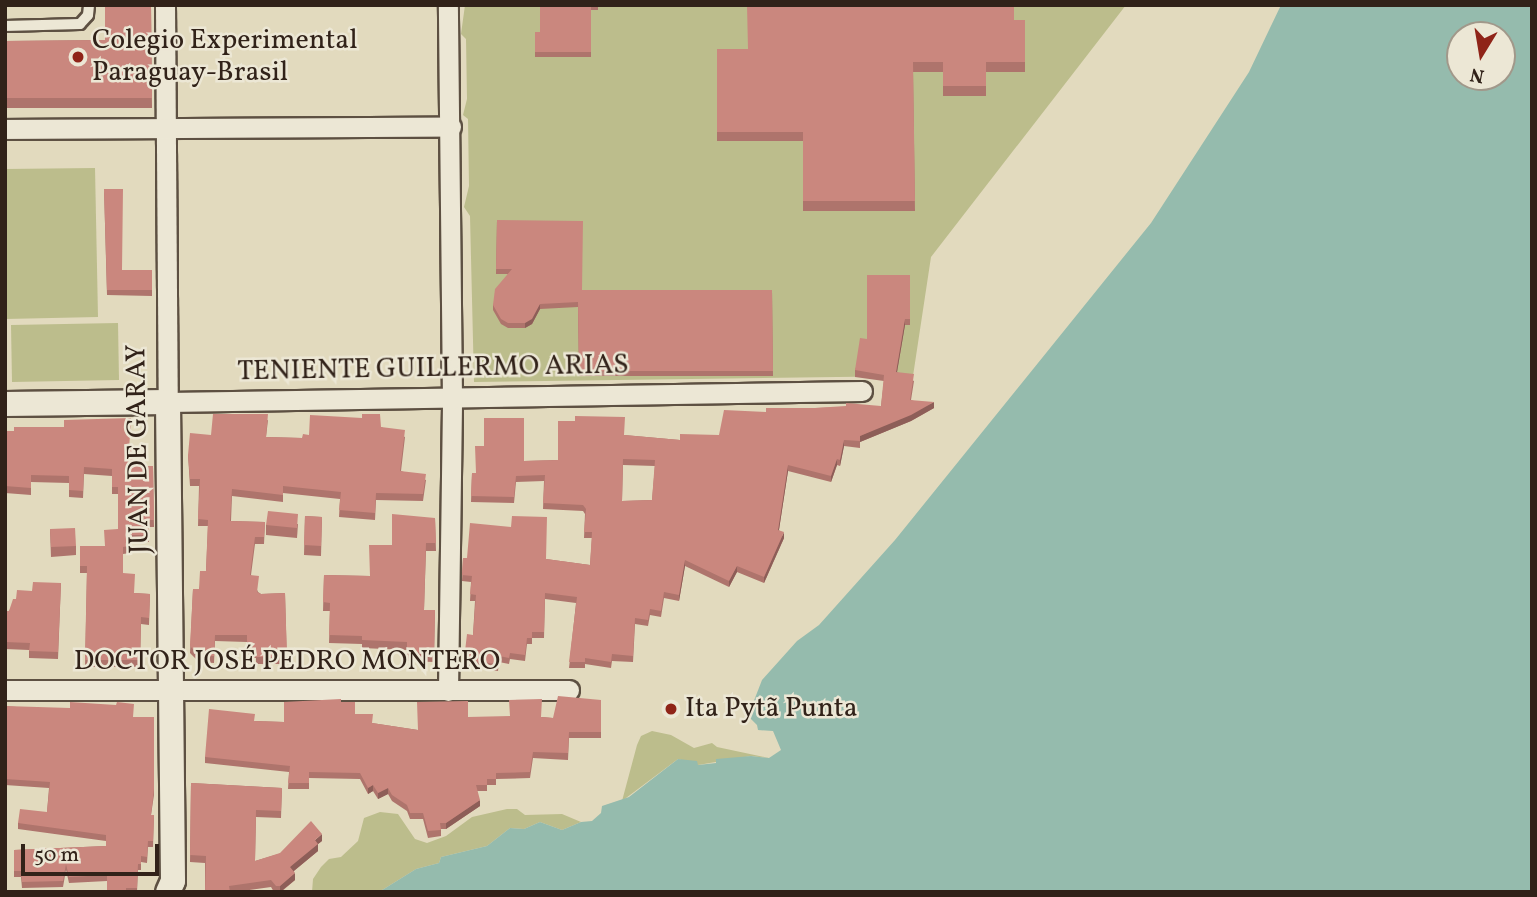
<!DOCTYPE html>
<meta charset="utf-8">
<style>
body{margin:0}
#map{position:relative;width:1537px;height:897px;overflow:hidden;background:#e2dabe;font-family:Vollkorn,serif}
div>[style]{position:absolute}
.green>*{inset:0;background:#bcbd8c}
.water>*{inset:0;background:#95bbad}
.roads{filter:drop-shadow(2px 0 #5d5042) drop-shadow(-2px 0 #5d5042) drop-shadow(0 2px #5d5042) drop-shadow(0 -2px #5d5042)}
.service>*{height:10px;margin:-5px;padding:0 5px;transform-origin:5px;border-radius:5px;background:#ece7d5}
.minor>*{height:19px;margin:-9.5px;padding:0 9.5px;transform-origin:9.5px;border-radius:9.5px;background:#ece7d5}
.tertiary>*{height:24px;margin:-12px;padding:0 12px;transform-origin:12px;border-radius:12px;background:#ece7d5}
.wall>*{inset:0;background:#ae746c}
.shaded-wall>*{inset:0;background:#8d5e58}
.building>*{inset:0;background:#ca877e}
.dots>*{width:19px;height:19px;translate:-50% -50%;box-sizing:border-box;border:4px solid #ece7d5;border-radius:50%}
span{translate:-50% -50%;white-space:nowrap;text-align:center;line-height:1.15;-webkit-text-stroke:5px #ece7d5;paint-order:stroke}
.poi-label{font-size:28px;color:#312219}
.left{translate:0 -50%;text-align:left}
.street-label{font-size:28px;color:#312219}
.frame{position:absolute;inset:0;border:7px solid #312219;pointer-events:none}
.north{position:absolute;left:1446px;top:21px;width:70px;height:70px;box-sizing:border-box;background:#ece7d5;border:2px solid #a1988a;border-radius:50%;rotate:191deg;font-size:19px;font-weight:700;line-height:28px;text-align:center;color:#312219}
.north::after{content:'';display:block;margin:auto;width:24px;height:32px;background:#8f2418;clip-path:polygon(50% 0,100% 100%,50% 72%,0 100%)}
.scale{position:absolute;left:21px;top:844px;width:138px;height:32px;box-sizing:border-box;border:4px solid #312219;border-top:0;padding-left:9px;font-size:21px;line-height:24px;white-space:nowrap;color:#312219;-webkit-text-stroke:5px #ece7d5;paint-order:stroke}
</style>
<div id="map">
<div class="green">
<div style="clip-path:polygon(465px 5px,1126px 5px,931px 257px,913px 376px,474px 382px,470px 216px,464px 207px,469px 186px,468px 119px,463px 115px,467px 99px,466px 39px,461px 34px)"></div>
<div style="clip-path:polygon(95px 168px,98px 317px,5px 319px,5px 169px)"></div>
<div style="clip-path:polygon(118px 323px,119px 380px,12px 382px,11px 325px)"></div>
<div style="clip-path:polygon(652px 731px,671px 735px,694px 748px,712px 743px,717px 747px,769px 758px,751px 756px,698px 765px,678px 759px,622px 801px,637px 745px,641px 736px)"></div>
<div style="clip-path:polygon(507px 809px,517px 809px,525px 815px,562px 814px,581px 822px,562px 830px,540px 822px,524px 829px,510px 828px,487px 846px,441px 857px,439px 863px,416px 869px,379px 892px,312px 892px,313px 879px,321px 867px,329px 859px,341px 857px,358px 841px,364px 818px,380px 812px,398px 814px,415px 839px,427px 843px,446px 836px,472px 817px)"></div>
</div>
<div class="water">
<div style="clip-path:polygon(evenodd,1281px 5px,1532px 5px,1532px 892px,379px 892px,416px 869px,439px 863px,441px 857px,487px 846px,510px 828px,524px 829px,540px 822px,562px 830px,581px 822px,592px 821px,601px 813px,602px 806px,629px 797px,678px 759px,697px 761px,698px 765px,716px 763px,716px 759px,751px 756px,769px 758px,781px 750px,773px 731px,758px 730px,757px 725px,748px 716px,762px 680px,797px 641px,819px 625px,895px 540px,1151px 223px,1249px 72px,1281px 5px,1460px 35px,1502px 35px,1502px 77px,1460px 77px,1460px 35px)"></div>
</div>
<div class="roads">
<div class="service">
<div style="left:5px;top:26px;width:75px;rotate:-1.5deg"></div>
<div style="left:80px;top:24px;width:12px;rotate:-48deg"></div>
<div style="left:88px;top:15px;width:10px;rotate:-84deg"></div>
</div>
<div class="minor">
<div style="left:165px;top:5px;width:397px;rotate:89.6deg"></div>
<div style="left:168px;top:402px;width:694px;rotate:-0.91deg"></div>
<div style="left:5px;top:129px;width:446px;rotate:-0.3deg"></div>
<div style="left:5px;top:690px;width:564px"></div>
<div style="left:448px;top:691px;width:292px;rotate:-89.2deg"></div>
<div style="left:452px;top:399px;width:394px;rotate:-90.6deg"></div>
</div>
<div class="tertiary">
<div style="left:5px;top:404px;width:163px;rotate:-0.7deg"></div>
<div style="left:168px;top:402px;width:479px;rotate:89.4deg"></div>
<div style="left:173px;top:881px;width:12px;rotate:114deg"></div>
</div>
</div>
<div class="wall">
<div style="clip-path:polygon(151px 5px,152px 108px,5px 108px,5px 41px,105px 40px)"></div>
<div style="clip-path:polygon(540px 5px,598px 5px,598px 10px,591px 10px,591px 57px,535px 57px,535px 32px,540px 32px)"></div>
<div style="clip-path:polygon(1014px 20px,1025px 20px,1025px 72px,986px 72px,986px 96px,943px 96px,943px 72px,913px 72px,915px 211px,803px 211px,803px 141px,717px 141px,717px 49px,748px 49px)"></div>
<div style="clip-path:polygon(104px 189px,122px 270px,152px 270px,152px 296px,107px 295px)"></div>
<div style="clip-path:polygon(497px 220px,582px 290px,772px 290px,773px 376px,579px 376px,578px 307px,540px 309px,532px 324px,525px 328px,508px 328px,501px 324px,493px 310px,493px 305px,508px 274px,496px 274px)"></div>
<div style="clip-path:polygon(evenodd,910px 275px,910px 325px,905px 325px,897px 372px,914px 381px,911px 400px,934px 408px,911px 421px,860px 442px,860px 448px,844px 446px,840px 466px,837px 465px,831px 482px,788px 471px,779px 530px,784px 538px,764px 583px,737px 572px,729px 587px,685px 566px,679px 601px,664px 598px,661px 617px,650px 615px,648px 626px,635px 624px,633px 662px,612px 661px,611px 668px,585px 664px,585px 668px,569px 668px,576px 603px,545px 599px,544px 638px,532px 638px,532px 644px,527px 644px,525px 661px,510px 659px,509px 664px,499px 662px,498px 671px,464px 666px,464px 660px,473px 635px,475px 601px,470px 601px,471px 582px,462px 581px,463px 558px,546px 559px,590px 565px,592px 538px,584px 538px,585px 514px,583px 511px,543px 509px,544px 481px,516px 482px,514px 503px,471px 502px,472px 473px,476px 473px,524px 461px,558px 460px,575px 421px,624px 435px,680px 440px,719px 435px,766px 412px,815px 408px,881px 406px,884px 381px,855px 377px,855px 370px,867px 339px,910px 275px,623px 465px,655px 466px,652px 500px,622px 501px,623px 465px)"></div>
<div style="clip-path:polygon(268px 420px,266px 437px,302px 438px,309px 435px,381px 427px,405px 437px,401px 471px,426px 480px,423px 501px,376px 500px,375px 520px,339px 517px,340px 499px,283px 493px,283px 502px,232px 496px,231px 521px,265px 522px,264px 544px,255px 544px,251px 575px,258px 592px,261px 594px,285px 593px,287px 664px,256px 664px,256px 658px,247px 658px,247px 642px,215px 641px,214px 663px,199px 662px,190px 653px,193px 589px,199px 589px,206px 571px,208px 526px,198px 526px,199px 486px,190px 486px,188px 455px,211px 435px)"></div>
<div style="clip-path:polygon(5px 431px,130px 450px,140px 466px,153px 466px,154px 527px,149px 527px,149px 542px,130px 542px,130px 553px,123px 554px,123px 573px,134px 593px,150px 594px,149px 625px,141px 624px,140px 667px,85px 667px,87px 573px,80px 573px,80px 546px,105px 546px,118px 529px,118px 494px,112px 494px,112px 476px,84px 474px,83px 498px,69px 497px,69px 483px,31px 482px,31px 495px,5px 493px)"></div>
<div style="clip-path:polygon(305px 516px,322px 517px,321px 556px,304px 555px)"></div>
<div style="clip-path:polygon(435px 518px,436px 551px,426px 551px,424px 610px,435px 610px,434px 662px,407px 661px,407px 650px,362px 648px,362px 644px,329px 643px,330px 611px,323px 611px,324px 575px,370px 576px,392px 545px)"></div>
<div style="clip-path:polygon(298px 524px,297px 538px,266px 535px,266px 525px)"></div>
<div style="clip-path:polygon(50px 529px,76px 546px,76px 555px,51px 557px)"></div>
<div style="clip-path:polygon(61px 583px,58px 659px,29px 658px,29px 650px,5px 649px,5px 611px,9px 611px,16px 599px,32px 591px)"></div>
<div style="clip-path:polygon(601px 700px,601px 738px,569px 738px,568px 760px,533px 758px,530px 778px,496px 779px,496px 785px,487px 785px,487px 791px,477px 791px,480px 806px,446px 829px,441px 829px,441px 836px,428px 838px,423px 819px,410px 819px,407px 811px,392px 801px,388px 794px,378px 799px,373px 791px,368px 794px,360px 779px,309px 778px,309px 789px,288px 789px,289px 772px,205px 763px,205px 757px,255px 721px,284px 722px,341px 702px,355px 714px,372px 723px,418px 730px,468px 717px,542px 717px,553px 718px)"></div>
<div style="clip-path:polygon(5px 706px,134px 717px,154px 717px,154px 795px,151px 815px,154px 815px,153px 847px,148px 847px,147px 863px,141px 862px,141px 870px,138px 870px,137px 892px,107px 892px,107px 881px,69px 883px,66px 870px,63px 887px,22px 888px,21px 877px,14px 877px,14px 850px,106px 846px,106px 841px,18px 829px,18px 823px,47px 812px,49px 788px,5px 785px)"></div>
<div style="clip-path:polygon(191px 783px,282px 788px,281px 818px,256px 817px,255px 861px,322px 841px,318px 844px,318px 851px,294px 871px,295px 880px,281px 892px,274px 892px,271px 887px,235px 892px,205px 892px,205px 863px,190px 862px)"></div>
</div>
<div class="shaded-wall">
<div style="clip-path:polygon(540px 304px,540px 309px,532px 324px,525px 328px,525px 323px)"></div>
<div style="clip-path:polygon(905px 319px,905px 325px,896px 378px,896px 372px)"></div>
<div style="clip-path:polygon(934px 402px,934px 408px,911px 421px,860px 442px,860px 436px)"></div>
<div style="clip-path:polygon(844px 440px,844px 446px,840px 466px,840px 460px)"></div>
<div style="clip-path:polygon(837px 459px,837px 465px,831px 482px,831px 476px)"></div>
<div style="clip-path:polygon(788px 465px,788px 471px,778px 536px,778px 530px)"></div>
<div style="clip-path:polygon(784px 532px,784px 538px,764px 583px,764px 577px)"></div>
<div style="clip-path:polygon(685px 560px,685px 566px,679px 601px,679px 595px)"></div>
<div style="clip-path:polygon(737px 566px,737px 572px,729px 587px,729px 581px)"></div>
<div style="clip-path:polygon(373px 785px,373px 791px,368px 794px,368px 788px)"></div>
<div style="clip-path:polygon(388px 788px,388px 794px,378px 799px,378px 793px)"></div>
<div style="clip-path:polygon(480px 800px,480px 806px,446px 829px,446px 823px)"></div>
<div style="clip-path:polygon(322px 834px,322px 841px,318px 844px,318px 851px,290px 874px,290px 867px,315px 840px)"></div>
<div style="clip-path:polygon(295px 873px,295px 880px,280px 892px,280px 886px)"></div>
</div>
<div class="building">
<div style="clip-path:polygon(105px 5px,151px 5px,152px 98px,5px 98px,5px 41px,105px 40px)"></div>
<div style="clip-path:polygon(540px 5px,591px 5px,591px 52px,535px 52px,535px 32px,540px 32px)"></div>
<div style="clip-path:polygon(747px 5px,1014px 5px,1014px 20px,1025px 20px,1025px 62px,986px 62px,986px 86px,943px 86px,943px 62px,913px 62px,915px 201px,803px 201px,803px 132px,717px 132px,717px 49px,748px 49px)"></div>
<div style="clip-path:polygon(104px 189px,123px 189px,122px 270px,152px 270px,152px 290px,107px 290px)"></div>
<div style="clip-path:polygon(497px 220px,583px 221px,582px 290px,772px 290px,773px 371px,579px 371px,578px 302px,540px 304px,532px 319px,525px 323px,508px 323px,501px 319px,493px 305px,495px 289px,512px 269px,496px 269px)"></div>
<div style="clip-path:polygon(evenodd,867px 275px,910px 275px,910px 319px,905px 319px,896px 372px,914px 374px,910px 400px,934px 402px,911px 415px,860px 436px,860px 441px,844px 440px,840px 460px,837px 459px,831px 476px,788px 465px,778px 530px,784px 532px,764px 577px,737px 566px,729px 581px,685px 560px,679px 595px,664px 592px,661px 611px,650px 609px,648px 620px,635px 618px,633px 656px,612px 654px,611px 662px,585px 658px,585px 662px,569px 662px,577px 597px,545px 593px,544px 632px,532px 632px,532px 638px,527px 638px,525px 655px,510px 653px,509px 658px,499px 656px,498px 664px,464px 660px,467px 634px,473px 635px,476px 595px,470px 594px,472px 576px,462px 575px,463px 558px,467px 558px,470px 523px,511px 527px,512px 516px,547px 517px,546px 559px,590px 565px,592px 532px,584px 532px,586px 509px,583px 505px,543px 503px,545px 475px,516px 476px,514px 497px,471px 496px,472px 473px,476px 473px,475px 446px,484px 446px,484px 418px,524px 418px,524px 461px,558px 460px,558px 421px,575px 421px,575px 416px,625px 417px,624px 435px,680px 440px,680px 434px,719px 435px,724px 410px,766px 412px,766px 408px,815px 408px,846px 406px,846px 403px,881px 406px,884px 375px,855px 370px,860px 338px,867px 339px,867px 275px,623px 459px,655px 460px,652px 500px,622px 501px,623px 459px)"></div>
<div style="clip-path:polygon(213px 414px,268px 414px,266px 437px,302px 438px,303px 434px,309px 435px,310px 415px,362px 418px,362px 414px,380px 414px,381px 427px,405px 430px,400px 471px,426px 474px,423px 494px,376px 493px,375px 513px,339px 510px,341px 492px,283px 486px,283px 495px,232px 489px,230px 521px,265px 522px,264px 537px,255px 537px,250px 575px,259px 576px,257px 592px,261px 594px,285px 593px,287px 657px,256px 657px,256px 651px,247px 651px,247px 635px,215px 635px,214px 656px,199px 656px,190px 646px,193px 589px,199px 589px,200px 571px,206px 571px,208px 520px,198px 519px,200px 479px,190px 479px,188px 455px,190px 433px,211px 435px)"></div>
<div style="clip-path:polygon(131px 418px,129px 450px,140px 450px,140px 466px,153px 466px,154px 520px,149px 520px,149px 535px,130px 535px,130px 546px,123px 547px,123px 573px,135px 574px,134px 593px,150px 594px,149px 618px,141px 617px,140px 660px,85px 660px,87px 566px,80px 566px,80px 546px,105px 546px,104px 530px,118px 529px,118px 487px,112px 487px,112px 469px,84px 467px,83px 491px,69px 490px,69px 476px,31px 475px,31px 488px,5px 486px,6px 463px,5px 463px,5px 431px,14px 431px,14px 427px,64px 427px,64px 420px)"></div>
<div style="clip-path:polygon(268px 511px,298px 514px,297px 528px,266px 525px)"></div>
<div style="clip-path:polygon(392px 514px,435px 518px,436px 543px,426px 543px,424px 610px,435px 610px,434px 653px,407px 652px,407px 642px,362px 640px,362px 636px,329px 635px,330px 603px,323px 602px,324px 575px,370px 576px,369px 545px,392px 545px)"></div>
<div style="clip-path:polygon(305px 516px,322px 517px,321px 546px,304px 545px)"></div>
<div style="clip-path:polygon(75px 528px,76px 546px,51px 547px,50px 529px)"></div>
<div style="clip-path:polygon(33px 582px,61px 583px,58px 652px,29px 651px,30px 643px,5px 642px,5px 611px,9px 611px,13px 599px,16px 599px,17px 590px,32px 591px)"></div>
<div style="clip-path:polygon(558px 696px,601px 700px,601px 732px,569px 732px,568px 753px,533px 752px,530px 772px,496px 773px,496px 779px,487px 779px,487px 785px,476px 785px,480px 800px,446px 823px,440px 823px,441px 830px,428px 831px,423px 813px,410px 813px,407px 805px,392px 795px,388px 788px,378px 793px,373px 785px,368px 788px,360px 773px,309px 772px,309px 783px,288px 783px,290px 766px,205px 757px,209px 709px,255px 714px,254px 721px,284px 722px,284px 702px,341px 699px,341px 702px,355px 702px,355px 714px,373px 714px,372px 723px,418px 730px,417px 702px,468px 701px,468px 717px,510px 716px,509px 700px,542px 699px,541px 717px,553px 718px)"></div>
<div style="clip-path:polygon(70px 702px,116px 705px,117px 702px,134px 704px,133px 717px,154px 717px,154px 789px,151px 815px,154px 815px,153px 841px,148px 841px,147px 857px,141px 856px,141px 864px,138px 864px,137px 888px,126px 888px,126px 892px,107px 892px,107px 875px,69px 877px,66px 864px,63px 881px,22px 882px,21px 871px,14px 871px,14px 850px,106px 846px,106px 835px,18px 823px,20px 809px,47px 812px,50px 782px,5px 779px,5px 706px,70px 708px)"></div>
<div style="clip-path:polygon(191px 783px,282px 788px,281px 811px,256px 810px,255px 861px,280px 853px,311px 821px,322px 834px,315px 840px,318px 844px,290px 867px,295px 873px,280px 886px,276px 886px,271px 880px,229px 886px,230px 892px,205px 892px,206px 856px,190px 855px)"></div>
</div>
<div class="dots">
<div style="left:78px;top:57px;background:#8f2418"></div>
<div style="left:671px;top:709px;background:#8f2418"></div>
</div>
<div class="poi-label">
<span class="left" style="left:92px;top:57px">Colegio Experimental<br>Paraguay-Brasil</span>
<span class="left" style="left:685px;top:709px">Ita Pytã Punta</span>
</div>
<div class="street-label">
<span style="left:433px;top:369px;rotate:-1deg">TENIENTE GUILLERMO ARIAS</span>
<span style="left:139px;top:449px;rotate:-91deg">JUAN DE GARAY</span>
<span style="left:287px;top:662px">DOCTOR JOSÉ PEDRO MONTERO</span>
</div>
<div class="frame"></div>
<div class="north">N</div>
<div class="scale">50 m</div>
</div>
